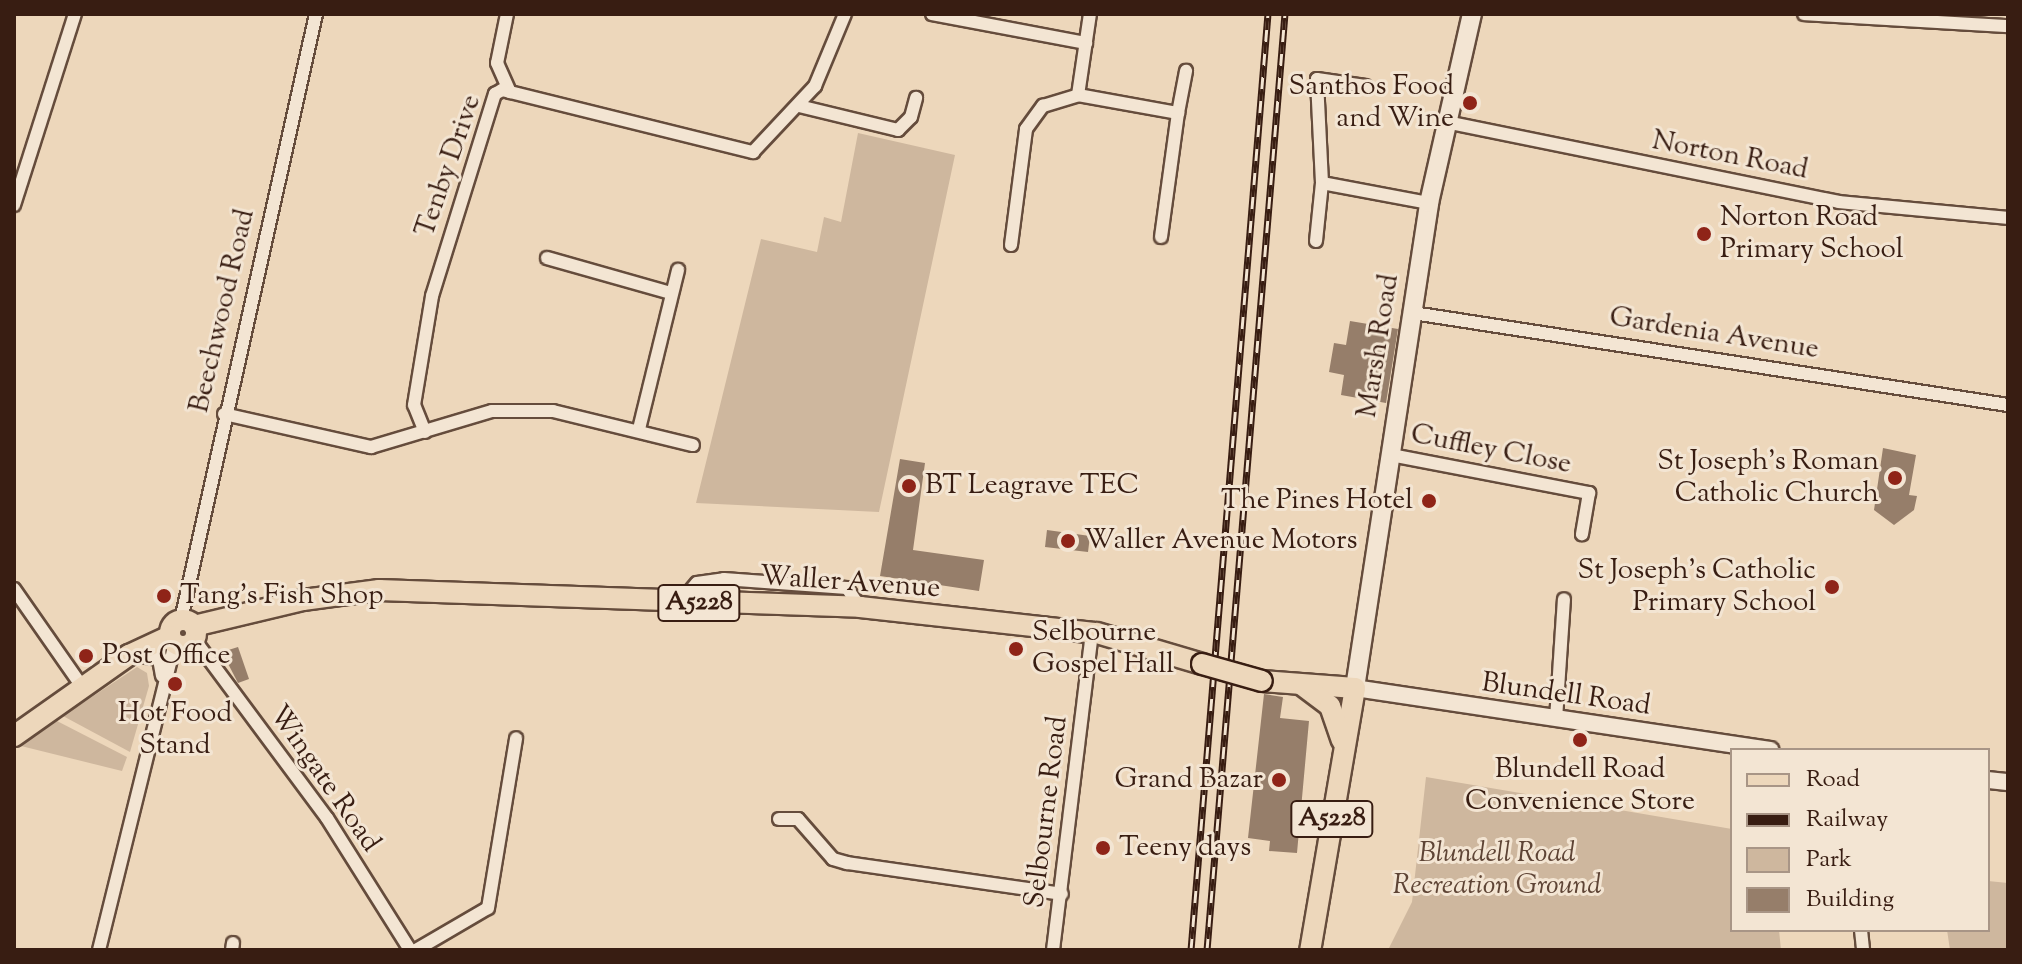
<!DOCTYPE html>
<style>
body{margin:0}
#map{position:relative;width:2022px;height:964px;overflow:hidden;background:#edd7bb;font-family:"Sorts Mill Goudy",serif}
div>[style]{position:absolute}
.green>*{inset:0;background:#ceb79e}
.building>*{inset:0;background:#967e6a}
.roads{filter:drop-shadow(2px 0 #654c3c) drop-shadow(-2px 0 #654c3c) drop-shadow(0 2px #654c3c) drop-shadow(0 -2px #654c3c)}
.minor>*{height:12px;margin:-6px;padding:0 6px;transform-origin:6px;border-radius:6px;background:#f3e5d3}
.tertiary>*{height:16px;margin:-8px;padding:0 8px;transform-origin:8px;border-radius:8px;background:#f3e5d3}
.secondary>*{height:18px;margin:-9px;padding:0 9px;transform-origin:9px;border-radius:9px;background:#f3e5d3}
.primary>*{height:20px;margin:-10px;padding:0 10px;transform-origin:10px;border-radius:10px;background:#edd7bb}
.primary>.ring{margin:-10px;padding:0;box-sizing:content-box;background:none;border:20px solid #edd7bb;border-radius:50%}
.rail>*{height:7px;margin-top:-3.5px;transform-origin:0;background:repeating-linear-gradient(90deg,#f3e5d3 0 12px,#381d12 0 24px);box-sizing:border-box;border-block:2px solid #381d12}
.bridges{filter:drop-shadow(2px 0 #381d12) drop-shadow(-2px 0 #381d12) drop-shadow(0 2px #381d12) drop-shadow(0 -2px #381d12)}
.primary-bridge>*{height:20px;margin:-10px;padding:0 10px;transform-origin:10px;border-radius:10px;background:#edd7bb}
.dots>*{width:22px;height:22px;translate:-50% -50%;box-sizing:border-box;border:4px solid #f3e5d3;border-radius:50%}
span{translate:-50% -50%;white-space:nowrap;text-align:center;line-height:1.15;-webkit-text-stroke:6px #f3e5d3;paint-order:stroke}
.shield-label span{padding:2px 6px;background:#f3e5d3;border:2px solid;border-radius:6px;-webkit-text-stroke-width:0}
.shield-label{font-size:26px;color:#381d12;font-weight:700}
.poi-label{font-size:28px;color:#381d12}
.right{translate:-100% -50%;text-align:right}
.left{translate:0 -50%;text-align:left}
.street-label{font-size:28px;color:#381d12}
.park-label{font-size:28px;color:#5e4435;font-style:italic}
.frame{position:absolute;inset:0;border:16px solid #381d12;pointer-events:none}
.legend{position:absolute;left:1730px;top:748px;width:260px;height:184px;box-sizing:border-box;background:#f3e5d3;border:2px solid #a89586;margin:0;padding:10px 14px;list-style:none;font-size:24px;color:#381d12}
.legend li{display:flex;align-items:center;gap:16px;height:40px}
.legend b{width:40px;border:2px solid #a89586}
</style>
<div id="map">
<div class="green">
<div style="clip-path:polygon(858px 133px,955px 155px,879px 512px,696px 503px,761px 239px,817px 252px,824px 217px,841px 222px)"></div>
<div style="clip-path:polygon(137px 667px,147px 673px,149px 686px,130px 752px,63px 716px)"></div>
<div style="clip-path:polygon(57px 721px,127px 757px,122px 771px,21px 746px)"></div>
<div style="clip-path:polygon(1426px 777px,1732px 829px,1732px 930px,1779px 930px,1781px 950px,1388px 950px,1412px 902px)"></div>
<div style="clip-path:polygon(1988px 881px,2008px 883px,2008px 950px,1950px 950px,1947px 930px,1988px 930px)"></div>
</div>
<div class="building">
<div style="clip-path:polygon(1350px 321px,1398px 329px,1386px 403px,1341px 395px,1344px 375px,1329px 372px,1334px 343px,1346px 345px)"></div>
<div style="clip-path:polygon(1883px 448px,1916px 455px,1909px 495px,1917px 496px,1914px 510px,1894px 525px,1874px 510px)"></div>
<div style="clip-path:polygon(900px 459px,925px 463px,913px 550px,984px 560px,979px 591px,880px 576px)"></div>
<div style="clip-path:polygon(1047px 530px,1090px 536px,1088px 552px,1045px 547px)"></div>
<div style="clip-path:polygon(238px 647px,249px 679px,238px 683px,222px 652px)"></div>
<div style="clip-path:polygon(1264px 694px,1283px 697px,1280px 718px,1309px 721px,1297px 853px,1269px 851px,1270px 841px,1248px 838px)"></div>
</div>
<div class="roads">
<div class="minor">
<div style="left:507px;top:14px;width:50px;rotate:101.5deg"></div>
<div style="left:497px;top:63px;width:32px;rotate:66deg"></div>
<div style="left:932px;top:14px;width:157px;rotate:10.7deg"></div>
<div style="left:1804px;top:14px;width:204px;rotate:3.4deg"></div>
<div style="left:1078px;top:95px;width:82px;rotate:-81.6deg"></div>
<div style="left:799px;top:106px;width:102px;rotate:13.6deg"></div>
<div style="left:898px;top:130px;width:18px;rotate:-45deg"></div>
<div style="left:911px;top:117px;width:20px;rotate:-75deg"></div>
<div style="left:1446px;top:122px;width:401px;rotate:11.5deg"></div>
<div style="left:1839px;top:202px;width:170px;rotate:5.4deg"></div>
<div style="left:1322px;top:183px;width:109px;rotate:10.6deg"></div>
<div style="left:14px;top:205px;width:201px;rotate:-72.3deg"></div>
<div style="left:1161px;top:237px;width:125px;rotate:-82.2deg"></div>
<div style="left:1316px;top:241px;width:58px;rotate:-84.1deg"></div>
<div style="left:1322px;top:183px;width:104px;rotate:-92.8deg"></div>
<div style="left:1317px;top:79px;width:49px;rotate:8.1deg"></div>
<div style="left:1011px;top:245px;width:117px;rotate:-82.6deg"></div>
<div style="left:1026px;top:129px;width:29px;rotate:-54deg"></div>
<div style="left:1043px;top:106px;width:37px;rotate:-17deg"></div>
<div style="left:1078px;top:95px;width:102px;rotate:10.2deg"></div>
<div style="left:1178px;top:113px;width:43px;rotate:-79.2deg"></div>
<div style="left:547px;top:258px;width:129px;rotate:15.8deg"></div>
<div style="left:1413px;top:313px;width:602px;rotate:8.79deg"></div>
<div style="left:224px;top:414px;width:151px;rotate:12.7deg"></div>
<div style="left:371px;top:447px;width:126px;rotate:-16.6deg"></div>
<div style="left:492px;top:411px;width:61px"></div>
<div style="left:553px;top:411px;width:144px;rotate:13.7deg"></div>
<div style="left:639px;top:429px;width:164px;rotate:-76.2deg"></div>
<div style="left:425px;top:432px;width:29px;rotate:-112deg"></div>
<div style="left:414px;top:405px;width:110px;rotate:-80.6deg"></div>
<div style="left:432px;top:296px;width:212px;rotate:-72.7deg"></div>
<div style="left:495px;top:94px;width:8px;rotate:-30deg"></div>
<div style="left:502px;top:90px;width:259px;rotate:13.9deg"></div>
<div style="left:753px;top:152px;width:91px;rotate:-46.8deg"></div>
<div style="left:815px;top:86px;width:78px;rotate:-67.4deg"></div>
<div style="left:1391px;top:455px;width:202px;rotate:10.9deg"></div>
<div style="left:1589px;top:493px;width:42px;rotate:99.7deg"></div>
<div style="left:14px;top:589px;width:121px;rotate:55.1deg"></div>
<div style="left:680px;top:603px;width:26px;rotate:-50deg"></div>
<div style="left:697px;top:583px;width:27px;rotate:-8deg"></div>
<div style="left:724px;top:579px;width:123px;rotate:4.2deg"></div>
<div style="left:847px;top:588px;width:23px;rotate:56deg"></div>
<div style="left:181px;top:620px;width:621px;rotate:-77.44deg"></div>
<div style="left:194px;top:639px;width:223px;rotate:53.4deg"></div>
<div style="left:327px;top:818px;width:156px;rotate:57.8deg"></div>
<div style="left:136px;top:655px;width:23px;rotate:10deg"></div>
<div style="left:159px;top:659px;width:17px;rotate:80deg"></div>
<div style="left:1556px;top:719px;width:120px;rotate:-86.2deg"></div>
<div style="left:779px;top:819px;width:19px"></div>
<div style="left:798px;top:819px;width:53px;rotate:48.8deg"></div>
<div style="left:833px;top:859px;width:15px;rotate:16deg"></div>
<div style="left:847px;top:863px;width:217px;rotate:8.2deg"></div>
<div style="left:1861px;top:930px;width:20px;rotate:84deg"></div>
<div style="left:99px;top:950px;width:316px;rotate:-76.1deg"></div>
<div style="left:232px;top:950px;width:7px;rotate:-82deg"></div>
<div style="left:416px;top:950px;width:83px;rotate:-30.3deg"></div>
<div style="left:488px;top:908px;width:172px;rotate:-80.6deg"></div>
<div style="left:1053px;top:950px;width:320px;rotate:-83deg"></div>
</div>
<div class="tertiary">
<div style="left:1355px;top:688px;width:420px;rotate:8.5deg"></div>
<div style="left:1988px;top:780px;width:20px;rotate:6deg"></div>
</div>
<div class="secondary">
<div style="left:1355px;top:688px;width:491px;rotate:-81.3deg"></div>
<div style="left:1429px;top:203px;width:194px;rotate:-77.2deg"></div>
</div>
<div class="primary">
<div class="ring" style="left:170px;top:620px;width:6px;height:6px"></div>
<div style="left:194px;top:626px;width:112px;rotate:-13.4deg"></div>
<div style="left:303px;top:600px;width:77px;rotate:-7.5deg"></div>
<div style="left:379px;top:590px;width:481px;rotate:2deg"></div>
<div style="left:860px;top:607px;width:238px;rotate:6.3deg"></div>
<div style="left:1097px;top:633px;width:109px;rotate:16.4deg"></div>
<div style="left:1262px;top:681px;width:93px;rotate:4.3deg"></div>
<div style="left:1355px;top:688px;width:266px;rotate:99.7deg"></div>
<div style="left:1302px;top:685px;width:35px;rotate:37deg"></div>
<div style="left:1330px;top:706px;width:36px;rotate:71deg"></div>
<div style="left:14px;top:736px;width:141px;rotate:-35.2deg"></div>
<div style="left:129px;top:655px;width:45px;rotate:-24.9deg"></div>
</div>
</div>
<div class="rail">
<div style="left:1191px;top:950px;width:939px;rotate:-85.3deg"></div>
<div style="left:1207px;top:950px;width:939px;rotate:-85.24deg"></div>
</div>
<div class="bridges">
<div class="primary-bridge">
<div style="left:1202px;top:664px;width:62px;rotate:15.8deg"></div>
</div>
</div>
<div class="dots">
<div style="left:1470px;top:103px;background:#8f2418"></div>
<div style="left:1704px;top:234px;background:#8f2418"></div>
<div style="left:1895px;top:478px;background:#8f2418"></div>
<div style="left:909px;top:486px;background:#8f2418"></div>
<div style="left:1429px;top:501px;background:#8f2418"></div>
<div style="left:1068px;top:541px;background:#8f2418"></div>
<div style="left:1832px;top:587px;background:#8f2418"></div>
<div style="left:164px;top:596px;background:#8f2418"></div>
<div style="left:1016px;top:649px;background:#8f2418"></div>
<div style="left:86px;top:656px;background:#8f2418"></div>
<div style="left:175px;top:684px;background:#8f2418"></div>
<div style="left:1580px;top:740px;background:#8f2418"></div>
<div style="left:1279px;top:780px;background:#8f2418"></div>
<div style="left:1103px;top:848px;background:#8f2418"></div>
</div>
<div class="shield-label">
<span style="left:699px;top:603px">A5228</span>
<span style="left:1332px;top:819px">A5228</span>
</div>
<div class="poi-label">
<span class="right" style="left:1454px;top:103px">Santhos Food<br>and Wine</span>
<span class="left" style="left:1720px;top:234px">Norton Road<br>Primary School</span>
<span class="right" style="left:1879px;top:478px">St Joseph's Roman<br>Catholic Church</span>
<span class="left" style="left:925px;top:486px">BT Leagrave TEC</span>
<span class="right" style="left:1413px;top:501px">The Pines Hotel</span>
<span class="left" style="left:1084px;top:541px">Waller Avenue Motors</span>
<span class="right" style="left:1816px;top:587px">St Joseph's Catholic<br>Primary School</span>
<span class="left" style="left:180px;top:596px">Tang's Fish Shop</span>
<span class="left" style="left:1032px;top:649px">Selbourne<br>Gospel Hall</span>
<span class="left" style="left:102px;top:656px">Post Office</span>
<span style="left:175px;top:730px">Hot Food<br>Stand</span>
<span style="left:1580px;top:786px">Blundell Road<br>Convenience Store</span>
<span class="right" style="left:1263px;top:780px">Grand Bazar</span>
<span class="left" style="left:1119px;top:848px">Teeny days</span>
</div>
<div class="street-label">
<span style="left:1730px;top:156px;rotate:11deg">Norton Road</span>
<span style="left:449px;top:166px;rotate:-71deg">Tenby Drive</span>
<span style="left:223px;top:311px;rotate:-77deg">Beechwood Road</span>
<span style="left:1714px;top:334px;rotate:9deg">Gardenia Avenue</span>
<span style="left:1379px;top:346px;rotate:-81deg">Marsh Road</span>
<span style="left:1491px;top:450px;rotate:11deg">Cuffley Close</span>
<span style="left:850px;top:583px;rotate:4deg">Waller Avenue</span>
<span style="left:1566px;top:695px;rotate:8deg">Blundell Road</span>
<span style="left:324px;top:779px;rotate:55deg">Wingate Road</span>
<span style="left:1047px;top:812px;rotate:-83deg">Selbourne Road</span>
</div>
<div class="park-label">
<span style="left:1497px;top:870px">Blundell Road<br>Recreation Ground</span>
</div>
<div class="frame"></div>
<ul class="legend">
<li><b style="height:10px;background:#edd7bb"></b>Road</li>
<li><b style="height:10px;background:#381d12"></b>Railway</li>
<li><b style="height:22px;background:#ceb79e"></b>Park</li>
<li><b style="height:22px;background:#967e6a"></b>Building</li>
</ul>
</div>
